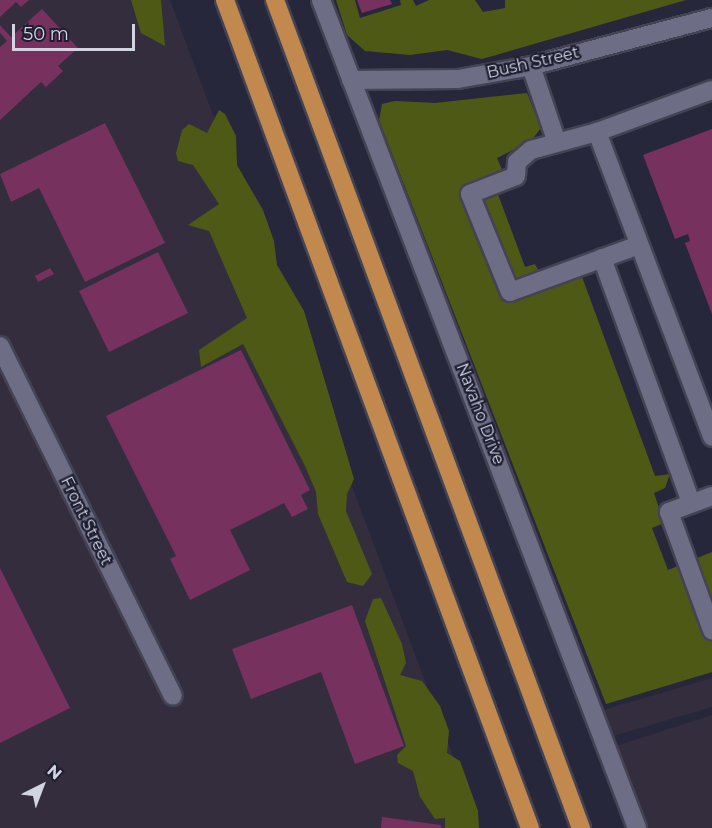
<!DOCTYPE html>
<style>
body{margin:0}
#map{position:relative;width:712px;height:828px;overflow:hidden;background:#27273b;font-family:Montserrat,sans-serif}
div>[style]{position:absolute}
.commercial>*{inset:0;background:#342d3d}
.green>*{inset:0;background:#4f5916}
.building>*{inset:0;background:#77315f}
.roads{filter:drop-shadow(2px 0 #434354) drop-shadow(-2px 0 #434354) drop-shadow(0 2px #434354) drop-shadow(0 -2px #434354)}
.minor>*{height:18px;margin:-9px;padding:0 9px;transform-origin:9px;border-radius:9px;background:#6d6e85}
.highway>*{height:18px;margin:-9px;padding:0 9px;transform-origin:9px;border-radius:9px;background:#c1894d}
span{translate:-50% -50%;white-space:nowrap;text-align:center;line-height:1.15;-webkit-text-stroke:4.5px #1d1e31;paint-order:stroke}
.street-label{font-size:16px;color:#d3d4e1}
.north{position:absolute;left:12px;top:756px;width:60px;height:60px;-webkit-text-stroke:4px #1d1e31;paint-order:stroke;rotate:42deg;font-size:16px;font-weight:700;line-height:24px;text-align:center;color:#d3d4e1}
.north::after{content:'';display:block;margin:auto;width:21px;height:27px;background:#d3d4e1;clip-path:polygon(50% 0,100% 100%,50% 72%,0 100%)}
.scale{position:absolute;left:12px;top:24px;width:123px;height:27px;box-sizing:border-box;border:3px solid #d3d4e1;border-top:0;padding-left:8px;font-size:18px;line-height:21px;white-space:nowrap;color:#d3d4e1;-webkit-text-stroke:4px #1d1e31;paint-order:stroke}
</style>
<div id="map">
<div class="commercial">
<div style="clip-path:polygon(0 0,170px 0,480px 828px,0 828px)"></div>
<div style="clip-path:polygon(712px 678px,712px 707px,610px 737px,600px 711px)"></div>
<div style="clip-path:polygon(712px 715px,712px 828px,639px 828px,613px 747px)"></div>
</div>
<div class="green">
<div style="clip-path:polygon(131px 0,161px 0,165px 46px,141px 33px)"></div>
<div style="clip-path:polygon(336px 0,355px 0,360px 18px,401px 5px,400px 0,413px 0,416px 6px,429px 0,475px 0,483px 12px,505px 8px,505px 0,686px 0,482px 59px,447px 50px,410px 55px,365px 51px,347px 35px)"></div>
<div style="clip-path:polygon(527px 93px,541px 128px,531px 141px,497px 158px,508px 183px,496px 189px,525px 267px,535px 264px,547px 288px,581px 274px,655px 476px,670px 474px,665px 488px,654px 493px,664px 523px,652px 528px,668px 570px,712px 552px,712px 672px,606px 704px,379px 120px,382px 104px,395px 101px,435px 103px)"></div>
<div style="clip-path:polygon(219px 110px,225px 114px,236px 136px,237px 165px,263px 210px,274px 241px,277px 265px,304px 311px,335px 415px,354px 479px,347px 494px,346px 511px,372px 574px,363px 586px,347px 582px,318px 514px,316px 492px,305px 466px,243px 344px,201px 367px,199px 350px,247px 318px,209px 231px,188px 225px,219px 204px,193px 165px,178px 161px,176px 153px,182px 130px,189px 124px,207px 133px)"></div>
<div style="clip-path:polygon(381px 598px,402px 644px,406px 663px,400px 675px,422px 681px,440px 706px,449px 731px,447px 753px,460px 761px,478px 811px,479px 828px,445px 828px,445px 818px,435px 819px,420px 797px,413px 771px,398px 763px,397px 755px,406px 746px,365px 621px,373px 599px)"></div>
</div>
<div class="building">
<div style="clip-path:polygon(0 0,29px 0,21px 7px,16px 2px,0 17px)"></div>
<div style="clip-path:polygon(357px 0,390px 0,392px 4px,362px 13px)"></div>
<div style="clip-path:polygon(42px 9px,78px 48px,58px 66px,63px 71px,46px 87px,41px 82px,0 120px,0 47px,7px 41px,0 33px,0 25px,11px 37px)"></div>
<div style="clip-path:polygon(105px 123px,165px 243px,85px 282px,39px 188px,11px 202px,0 174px)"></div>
<div style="clip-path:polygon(712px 129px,712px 314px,685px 243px,690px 241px,688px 234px,675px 239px,643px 155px)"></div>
<div style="clip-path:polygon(158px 252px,188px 313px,109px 352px,79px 291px)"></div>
<div style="clip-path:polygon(50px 268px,54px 274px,38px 282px,35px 276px)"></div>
<div style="clip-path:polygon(241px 350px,310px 490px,301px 495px,308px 509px,292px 517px,284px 503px,230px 530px,250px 570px,190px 600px,170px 559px,176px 556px,106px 416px)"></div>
<div style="clip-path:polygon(0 568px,70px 708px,0 743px)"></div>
<div style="clip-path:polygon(352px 605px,404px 746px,355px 764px,321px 672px,251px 699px,232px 649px)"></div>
<div style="clip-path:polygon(382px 817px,441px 825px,441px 828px,381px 828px)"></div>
</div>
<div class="roads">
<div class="minor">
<div style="left:321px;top:0;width:886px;rotate:69.11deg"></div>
<div style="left:531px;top:66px;width:78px;rotate:71.3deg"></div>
<div style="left:351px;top:80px;width:107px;rotate:-0.5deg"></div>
<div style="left:458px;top:79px;width:74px;rotate:-10.1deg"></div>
<div style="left:531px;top:66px;width:187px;rotate:-14.9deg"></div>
<div style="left:597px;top:132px;width:326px;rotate:69.3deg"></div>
<div style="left:639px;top:245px;width:137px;rotate:160deg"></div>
<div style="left:510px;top:292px;width:106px;rotate:-112.2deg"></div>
<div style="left:470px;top:194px;width:49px;rotate:-21.4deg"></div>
<div style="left:516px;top:176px;width:14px;rotate:-86deg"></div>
<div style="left:517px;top:162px;width:18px;rotate:-41deg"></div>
<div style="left:531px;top:150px;width:68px;rotate:-15.3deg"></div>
<div style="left:597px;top:132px;width:122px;rotate:-20.1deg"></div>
<div style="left:602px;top:258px;width:261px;rotate:70deg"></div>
<div style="left:0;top:346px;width:390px;rotate:63.7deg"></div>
<div style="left:712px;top:496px;width:46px;rotate:159.6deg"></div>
<div style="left:669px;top:512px;width:126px;rotate:70deg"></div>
</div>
<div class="highway">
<div style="left:225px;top:0;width:882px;rotate:69.78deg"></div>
<div style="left:275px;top:0;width:883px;rotate:69.72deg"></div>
</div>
</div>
<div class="street-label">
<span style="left:533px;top:63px;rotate:-13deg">Bush Street</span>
<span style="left:480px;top:414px;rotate:69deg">Navaho Drive</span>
<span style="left:86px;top:521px;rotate:64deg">Front Street</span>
</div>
<div class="north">N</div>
<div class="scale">50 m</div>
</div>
